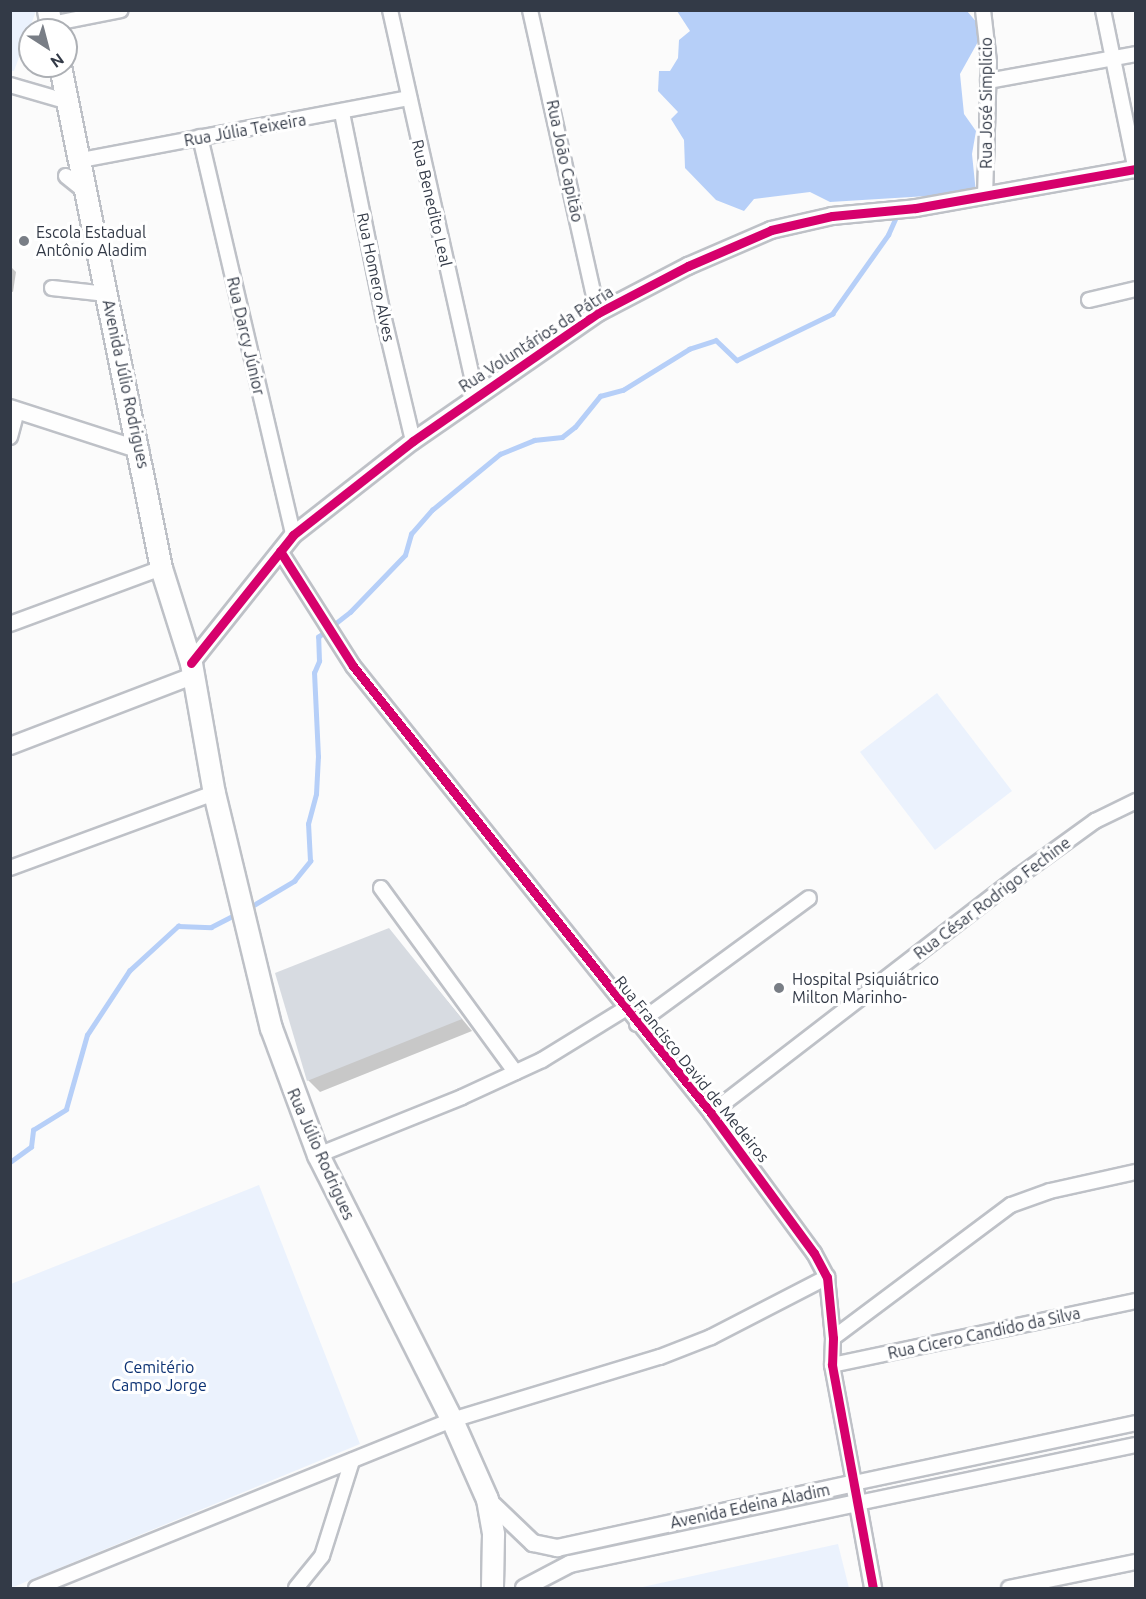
<!DOCTYPE html>
<meta charset="utf-8">
<style>
body{margin:0}
#map{position:relative;width:1146px;height:1599px;overflow:hidden;background:#fbfbfb;font-family:Ubuntu,sans-serif}
div>[style]{position:absolute}
.green>*{inset:0;background:#ebf2fd}
.water>*{inset:0;background:#b6cff8}
.shadow>*{inset:0;background:#0003}
.stream>*{height:4.5px;margin:-2.25px;padding:0 2.25px;transform-origin:2.25px;border-radius:2.25px;background:#b6cff8}
.building>*{inset:0;background:#d7dbe1}
.roads{filter:drop-shadow(2px 0 #bec1c7) drop-shadow(-2px 0 #bec1c7) drop-shadow(0 2px #bec1c7) drop-shadow(0 -2px #bec1c7)}
.minor>*{height:14px;margin:-7px;padding:0 7px;transform-origin:7px;border-radius:7px;background:#fefefe}
.tertiary>*{height:16px;margin:-8px;padding:0 8px;transform-origin:8px;border-radius:8px;background:#fefefe}
.primary>*{height:21px;margin:-10.5px;padding:0 10.5px;transform-origin:10.5px;border-radius:10.5px;background:#fefefe}
.cycleway>*{height:9px;margin:-4.5px;padding:0 4.5px;transform-origin:4.5px;border-radius:4.5px;background:#d6006c}
.dots>*{width:16px;height:16px;translate:-50% -50%;box-sizing:border-box;border:3px solid #fff;border-radius:50%}
span{translate:-50% -50%;white-space:nowrap;text-align:center;line-height:1.15;-webkit-text-stroke:6px #fff;paint-order:stroke}
.street-label{font-size:16px;color:#333a47}
.poi-label{font-size:16px;color:#333a47}
.left{translate:0 -50%;text-align:left}
.park-label{font-size:16px;color:#0b3173}
.frame{position:absolute;inset:0;border:12px solid #333a47;pointer-events:none}
.north{position:absolute;left:18px;top:18px;width:60px;height:60px;box-sizing:border-box;background:#fff;border:2px solid #adb0b5;border-radius:50%;rotate:144deg;font-size:16px;font-weight:700;line-height:24px;text-align:center;color:#333a47}
.north::after{content:'';display:block;margin:auto;width:21px;height:27px;background:#797e86;clip-path:polygon(50% 0,100% 100%,50% 72%,0 100%)}
</style>
<div id="map">
<div class="green">
<div style="clip-path:polygon(10px 11px,36px 11px,14px 71px,11px 71px)"></div>
<div style="clip-path:polygon(937px 693px,1012px 791px,935px 850px,860px 752px)"></div>
<div style="clip-path:polygon(259px 1185px,360px 1444px,11px 1588px,11px 1284px)"></div>
<div style="clip-path:polygon(838px 1544px,849px 1588px,638px 1588px)"></div>
</div>
<div class="water">
<div style="clip-path:polygon(677px 11px,967px 11px,984px 31px,960px 74px,964px 114px,976px 131px,972px 154px,976px 193px,830px 202px,810px 192px,754px 199px,744px 211px,716px 200px,685px 168px,684px 140px,671px 119px,678px 112px,658px 91px,659px 71px,670px 71px,678px 58px,679px 40px,690px 31px)"></div>
</div>
<div class="shadow">
<div style="clip-path:polygon(10px 266px,16px 272px,13px 292px,10px 291px)"></div>
<div style="clip-path:polygon(389px 930px,472px 1031px,320px 1092px,308px 1080px)"></div>
</div>
<div class="stream">
<div style="left:247px;top:909px;width:55px;rotate:-30.8deg"></div>
<div style="left:294px;top:881px;width:26px;rotate:-51deg"></div>
<div style="left:310px;top:861px;width:37px;rotate:-93deg"></div>
<div style="left:308px;top:824px;width:31px;rotate:-75deg"></div>
<div style="left:316px;top:794px;width:37px;rotate:-87deg"></div>
<div style="left:318px;top:757px;width:84px;rotate:-92.7deg"></div>
<div style="left:314px;top:673px;width:13px;rotate:-67deg"></div>
<div style="left:319px;top:661px;width:24px;rotate:-92deg"></div>
<div style="left:318px;top:637px;width:41px;rotate:-38deg"></div>
<div style="left:350px;top:612px;width:79px;rotate:-46deg"></div>
<div style="left:405px;top:555px;width:22px;rotate:-74deg"></div>
<div style="left:411px;top:534px;width:32px;rotate:-49deg"></div>
<div style="left:432px;top:510px;width:88px;rotate:-39.5deg"></div>
<div style="left:500px;top:454px;width:37px;rotate:-22deg"></div>
<div style="left:534px;top:440px;width:28px;rotate:-6deg"></div>
<div style="left:562px;top:437px;width:16px;rotate:-38deg"></div>
<div style="left:575px;top:427px;width:40px;rotate:-51deg"></div>
<div style="left:600px;top:396px;width:24px;rotate:-15deg"></div>
<div style="left:623px;top:390px;width:78px;rotate:-31.8deg"></div>
<div style="left:689px;top:349px;width:28px;rotate:-18deg"></div>
<div style="left:716px;top:340px;width:29px;rotate:44deg"></div>
<div style="left:737px;top:360px;width:106px;rotate:-25.8deg"></div>
<div style="left:832px;top:314px;width:97px;rotate:-54.7deg"></div>
<div style="left:888px;top:235px;width:24px;rotate:-66deg"></div>
<div style="left:10px;top:1162px;width:26px;rotate:-36deg"></div>
<div style="left:31px;top:1147px;width:17px;rotate:-83deg"></div>
<div style="left:33px;top:1130px;width:39px;rotate:-32deg"></div>
<div style="left:66px;top:1109px;width:77px;rotate:-74.2deg"></div>
<div style="left:87px;top:1035px;width:77px;rotate:-56.7deg"></div>
<div style="left:129px;top:971px;width:67px;rotate:-42.6deg"></div>
<div style="left:178px;top:926px;width:33px;rotate:2deg"></div>
<div style="left:211px;top:927px;width:29px;rotate:-27deg"></div>
</div>
<div class="building">
<div style="clip-path:polygon(389px 928px,462px 1019px,307px 1081px,275px 973px)"></div>
</div>
<div class="roads">
<div class="minor">
<div style="left:390px;top:10px;width:394px;rotate:77.4deg"></div>
<div style="left:530px;top:10px;width:311px;rotate:77.4deg"></div>
<div style="left:983px;top:10px;width:52px;rotate:83.4deg"></div>
<div style="left:989px;top:62px;width:134px;rotate:91.7deg"></div>
<div style="left:1103px;top:10px;width:164px;rotate:78.4deg"></div>
<div style="left:51px;top:24px;width:71px;rotate:-11.3deg"></div>
<div style="left:988px;top:81px;width:150px;rotate:-10.3deg"></div>
<div style="left:10px;top:85px;width:61px;rotate:16.1deg"></div>
<div style="left:342px;top:113px;width:210px;rotate:78.5deg"></div>
<div style="left:384px;top:319px;width:125px;rotate:76.6deg"></div>
<div style="left:200px;top:137px;width:409px;rotate:76.8deg"></div>
<div style="left:81px;top:160px;width:334px;rotate:-10.7deg"></div>
<div style="left:66px;top:176px;width:26px;rotate:39deg"></div>
<div style="left:52px;top:288px;width:55px;rotate:6.2deg"></div>
<div style="left:1089px;top:300px;width:48px;rotate:-13.2deg"></div>
<div style="left:10px;top:437px;width:28px;rotate:-75deg"></div>
<div style="left:280px;top:551px;width:136px;rotate:57.6deg"></div>
<div style="left:353px;top:666px;width:573px;rotate:51.31deg"></div>
<div style="left:711px;top:1113px;width:174px;rotate:53.7deg"></div>
<div style="left:814px;top:1253px;width:27px;rotate:62deg"></div>
<div style="left:827px;top:1277px;width:61px;rotate:84.4deg"></div>
<div style="left:833px;top:1338px;width:27px;rotate:92deg"></div>
<div style="left:832px;top:1365px;width:120px;rotate:79.4deg"></div>
<div style="left:854px;top:1483px;width:288px;rotate:-12deg"></div>
<div style="left:10px;top:624px;width:161px;rotate:-20.3deg"></div>
<div style="left:10px;top:868px;width:217px;rotate:-20.2deg"></div>
<div style="left:381px;top:888px;width:228px;rotate:53.9deg"></div>
<div style="left:637px;top:1024px;width:213px;rotate:-36.2deg"></div>
<div style="left:711px;top:1113px;width:389px;rotate:-37.6deg"></div>
<div style="left:1019px;top:876px;width:94px;rotate:-35.9deg"></div>
<div style="left:1095px;top:821px;width:46px;rotate:-26deg"></div>
<div style="left:318px;top:1155px;width:155px;rotate:-21.9deg"></div>
<div style="left:462px;top:1097px;width:88px;rotate:-24.8deg"></div>
<div style="left:542px;top:1060px;width:97px;rotate:-31.6deg"></div>
<div style="left:833px;top:1338px;width:222px;rotate:-36.8deg"></div>
<div style="left:1011px;top:1205px;width:41px;rotate:-19.7deg"></div>
<div style="left:1050px;top:1191px;width:88px;rotate:-12.5deg"></div>
<div style="left:832px;top:1365px;width:311px;rotate:-11.9deg"></div>
<div style="left:858px;top:1503px;width:284px;rotate:-11.8deg"></div>
<div style="left:36px;top:1588px;width:449px;rotate:-22deg"></div>
<div style="left:452px;top:1420px;width:217px;rotate:-16.9deg"></div>
<div style="left:660px;top:1357px;width:55px;rotate:-21.4deg"></div>
<div style="left:711px;top:1337px;width:131px;rotate:-27.3deg"></div>
<div style="left:296px;top:1588px;width:41px;rotate:-50.9deg"></div>
<div style="left:322px;top:1556px;width:100px;rotate:-72.5deg"></div>
<div style="left:1009px;top:1588px;width:130px;rotate:-11.6deg"></div>
</div>
<div class="tertiary">
<div style="left:10px;top:408px;width:137px;rotate:17.9deg"></div>
<div style="left:191px;top:663px;width:164px;rotate:-51.4deg"></div>
<div style="left:293px;top:535px;width:152px;rotate:-38.1deg"></div>
<div style="left:413px;top:441px;width:225px;rotate:-34.7deg"></div>
<div style="left:598px;top:313px;width:102px;rotate:-27.6deg"></div>
<div style="left:688px;top:266px;width:90px;rotate:-23.4deg"></div>
<div style="left:771px;top:230px;width:63px;rotate:-12.9deg"></div>
<div style="left:832px;top:216px;width:84px;rotate:-5.4deg"></div>
<div style="left:916px;top:208px;width:223px;rotate:-10.1deg"></div>
<div style="left:10px;top:746px;width:195px;rotate:-21deg"></div>
<div style="left:487px;top:1499px;width:64px;rotate:43.7deg"></div>
<div style="left:533px;top:1543px;width:25px;rotate:12deg"></div>
<div style="left:557px;top:1548px;width:304px;rotate:-12.3deg"></div>
<div style="left:854px;top:1483px;width:107px;rotate:79.7deg"></div>
<div style="left:524px;top:1588px;width:52px;rotate:-27.6deg"></div>
<div style="left:570px;top:1564px;width:294px;rotate:-12deg"></div>
</div>
<div class="primary">
<div style="left:48px;top:10px;width:20px;rotate:79deg"></div>
<div style="left:60px;top:66px;width:512px;rotate:78.62deg"></div>
<div style="left:161px;top:568px;width:100px;rotate:72.5deg"></div>
<div style="left:191px;top:663px;width:132px;rotate:80deg"></div>
<div style="left:214px;top:793px;width:242px;rotate:76.4deg"></div>
<div style="left:271px;top:1028px;width:135px;rotate:69.7deg"></div>
<div style="left:318px;top:1155px;width:297px;rotate:63.2deg"></div>
<div style="left:452px;top:1420px;width:86px;rotate:66.1deg"></div>
<div style="left:487px;top:1499px;width:36px;rotate:80deg"></div>
<div style="left:493px;top:1534px;width:54px;rotate:91.1deg"></div>
</div>
</div>
<div class="cycleway">
<div style="left:280px;top:551px;width:136px;rotate:57.6deg"></div>
<div style="left:353px;top:666px;width:573px;rotate:51.31deg"></div>
<div style="left:711px;top:1113px;width:174px;rotate:53.7deg"></div>
<div style="left:814px;top:1253px;width:27px;rotate:62deg"></div>
<div style="left:827px;top:1277px;width:61px;rotate:84.4deg"></div>
<div style="left:833px;top:1338px;width:27px;rotate:92deg"></div>
<div style="left:832px;top:1365px;width:227px;rotate:79.6deg"></div>
<div style="left:191px;top:663px;width:164px;rotate:-51.4deg"></div>
<div style="left:293px;top:535px;width:152px;rotate:-38.1deg"></div>
<div style="left:413px;top:441px;width:225px;rotate:-34.7deg"></div>
<div style="left:598px;top:313px;width:102px;rotate:-27.6deg"></div>
<div style="left:688px;top:266px;width:90px;rotate:-23.4deg"></div>
<div style="left:771px;top:230px;width:63px;rotate:-12.9deg"></div>
<div style="left:832px;top:216px;width:84px;rotate:-5.4deg"></div>
<div style="left:916px;top:208px;width:223px;rotate:-10.1deg"></div>
</div>
<div class="dots">
<div style="left:24px;top:241px;background:#797e86"></div>
<div style="left:779px;top:988px;background:#797e86"></div>
</div>
<div class="street-label">
<span style="left:986px;top:103px;rotate:-90deg">Rua José Simplicio</span>
<span style="left:245px;top:130px;rotate:-10deg">Rua Júlia Teixeira</span>
<span style="left:565px;top:161px;rotate:78deg">Rua João Capitão</span>
<span style="left:432px;top:203px;rotate:77deg">Rua Benedito Leal</span>
<span style="left:376px;top:277px;rotate:78deg">Rua Homero Alves</span>
<span style="left:246px;top:336px;rotate:77deg">Rua Darcy Júnior</span>
<span style="left:536px;top:339px;rotate:-33deg">Rua Voluntários da Pátria</span>
<span style="left:126px;top:384px;rotate:78deg">Avenida Júlio Rodrigues</span>
<span style="left:992px;top:898px;rotate:-37deg">Rua César Rodrigo Fechine</span>
<span style="left:692px;top:1069px;rotate:51deg">Rua Francisco David de Medeiros</span>
<span style="left:321px;top:1154px;rotate:66deg">Rua Júlio Rodrigues</span>
<span style="left:984px;top:1333px;rotate:-12deg">Rua Cicero Candido da Silva</span>
<span style="left:750px;top:1506px;rotate:-12deg">Avenida Edeina Aladim</span>
</div>
<div class="poi-label">
<span class="left" style="left:36px;top:241px">Escola Estadual<br>Antônio Aladim</span>
<span class="left" style="left:792px;top:988px">Hospital Psiquiátrico<br>Milton Marinho-</span>
</div>
<div class="park-label">
<span style="left:159px;top:1376px">Cemitério<br>Campo Jorge</span>
</div>
<div class="frame"></div>
<div class="north">N</div>
</div>
